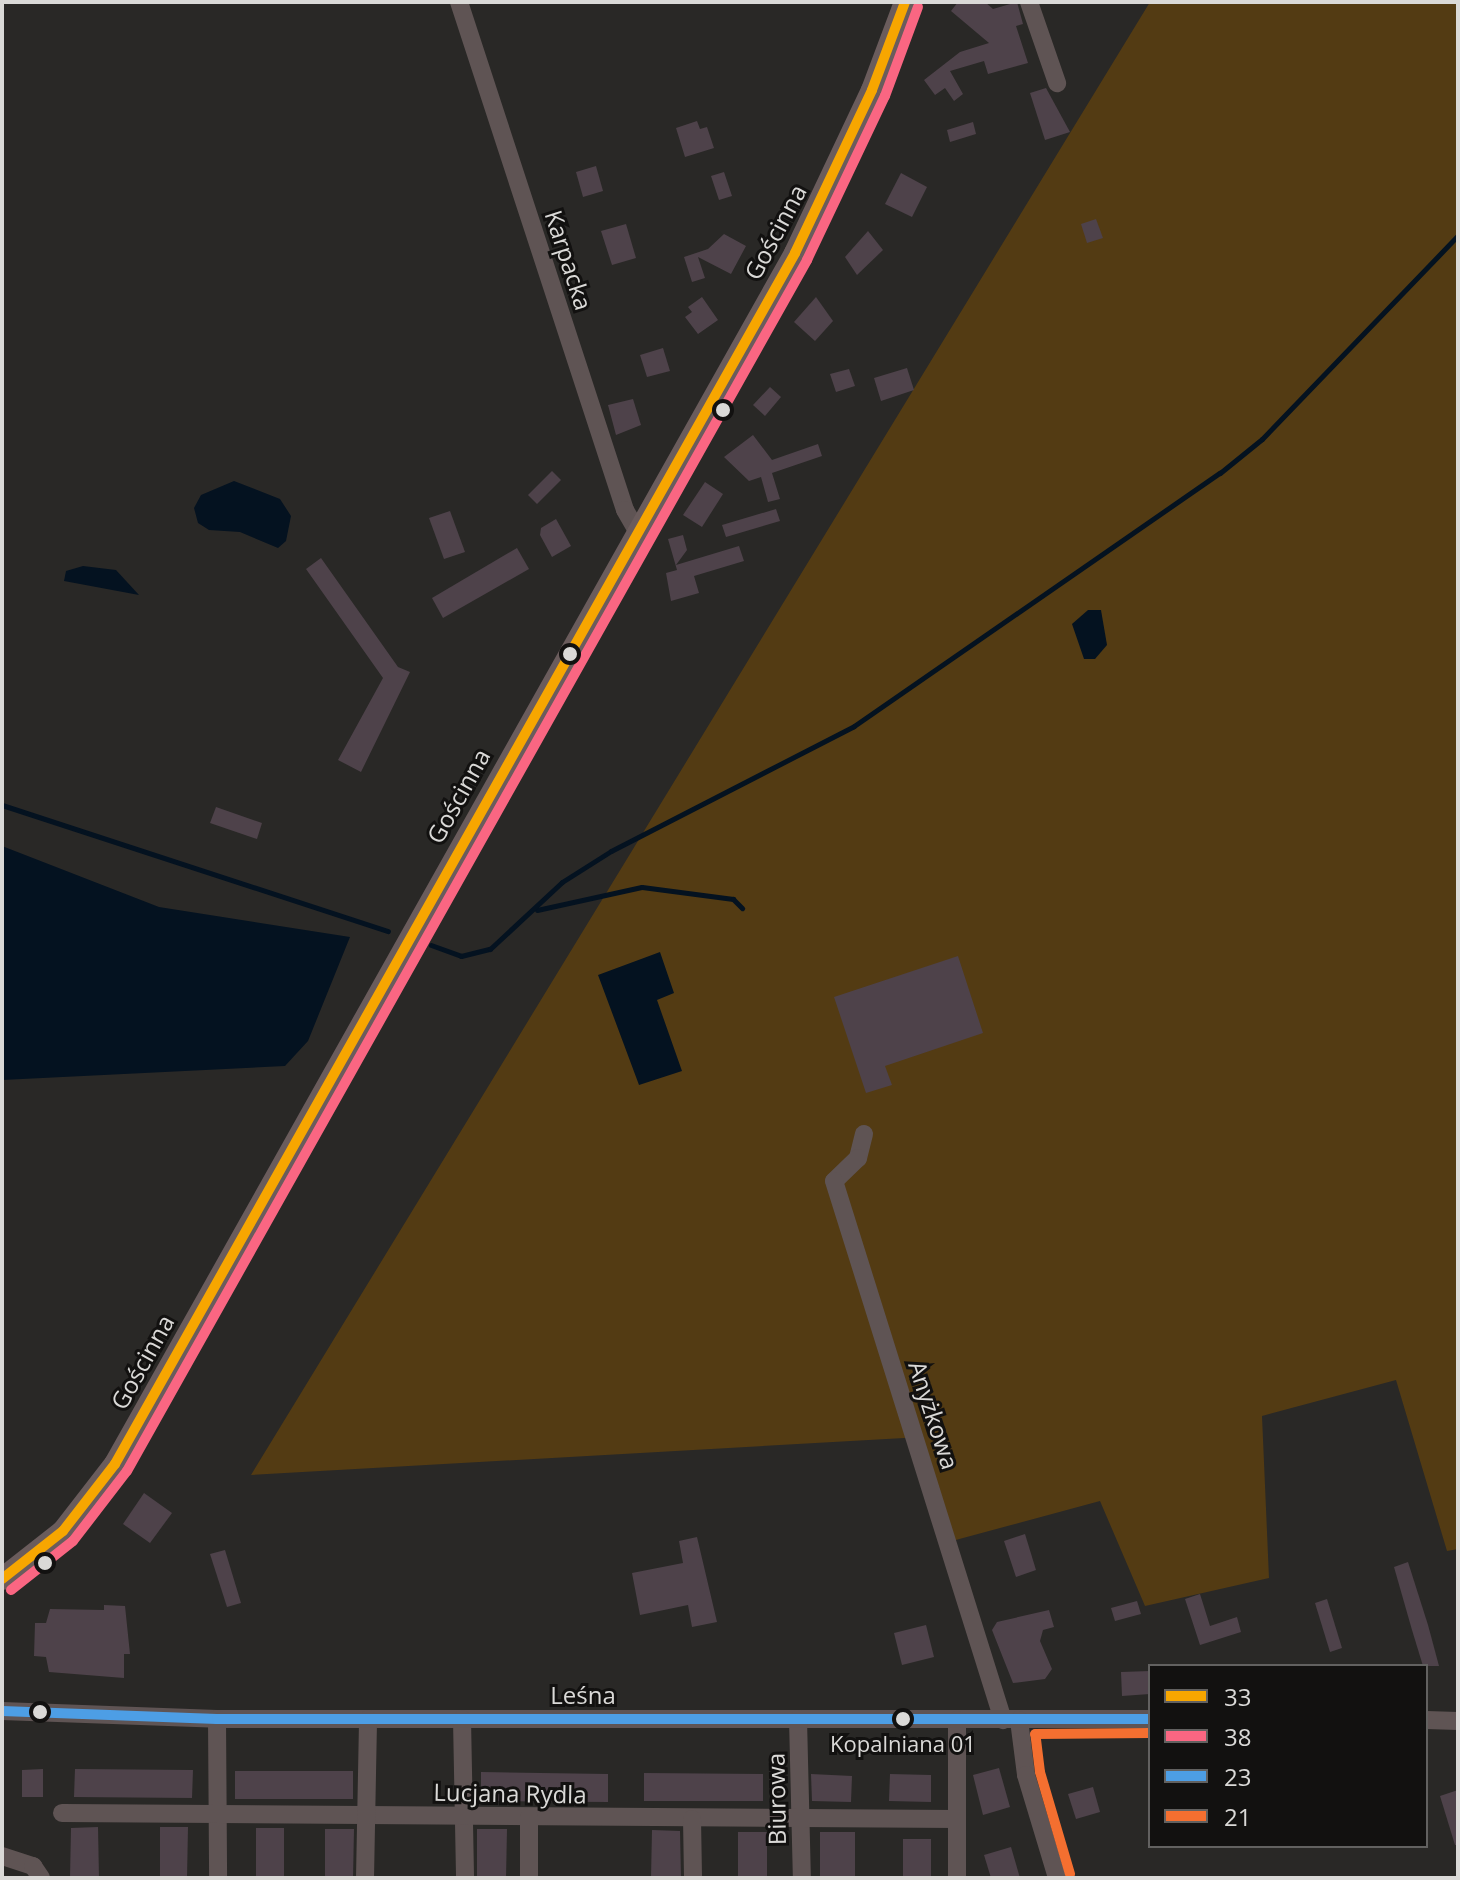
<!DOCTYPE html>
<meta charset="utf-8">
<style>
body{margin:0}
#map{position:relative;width:1460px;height:1880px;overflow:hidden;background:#292826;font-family:"Open Sans",sans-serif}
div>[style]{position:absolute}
.green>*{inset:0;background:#533b13}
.water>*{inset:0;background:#041220}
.stream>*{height:5px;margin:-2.5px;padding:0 2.5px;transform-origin:2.5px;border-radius:2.5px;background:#041220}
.building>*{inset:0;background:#4e424a}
.minor>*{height:18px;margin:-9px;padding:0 9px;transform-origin:9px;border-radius:9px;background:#5f5454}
.major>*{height:22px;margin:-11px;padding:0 11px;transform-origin:11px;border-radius:11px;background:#6a5c5c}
.bus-1>*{height:10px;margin:-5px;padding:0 5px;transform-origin:5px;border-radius:5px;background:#f7a600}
.bus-2>*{height:10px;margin:-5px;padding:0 5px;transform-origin:5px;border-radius:5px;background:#fa6682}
.bus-3>*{height:10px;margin:-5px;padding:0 5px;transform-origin:5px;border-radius:5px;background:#4d9ee5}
.bus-4>*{height:10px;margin:-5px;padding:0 5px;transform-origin:5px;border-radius:5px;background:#f46f30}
.dots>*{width:22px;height:22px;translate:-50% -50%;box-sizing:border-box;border:4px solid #121110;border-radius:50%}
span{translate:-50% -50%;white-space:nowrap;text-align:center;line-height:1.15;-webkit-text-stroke:6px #121110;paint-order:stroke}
.bus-label{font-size:22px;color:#dad9d7}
.street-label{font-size:24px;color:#dad9d7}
.frame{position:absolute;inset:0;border:4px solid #dad9d7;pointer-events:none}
.legend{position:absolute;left:1148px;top:1664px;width:280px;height:184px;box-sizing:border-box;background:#121110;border:2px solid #626160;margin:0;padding:10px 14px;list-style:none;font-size:24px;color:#dad9d7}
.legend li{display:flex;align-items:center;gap:16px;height:40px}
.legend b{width:40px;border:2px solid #626160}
</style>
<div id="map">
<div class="green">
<div style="clip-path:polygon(1150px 2px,1458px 2px,1458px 1549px,1447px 1551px,1396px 1380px,1262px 1416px,1269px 1578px,1145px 1606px,1100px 1501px,952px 1541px,922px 1437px,251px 1475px)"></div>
</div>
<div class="water">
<div style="clip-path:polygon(234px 481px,280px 499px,291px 516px,286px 541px,278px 548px,240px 532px,209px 530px,198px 523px,194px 508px,201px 495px)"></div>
<div style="clip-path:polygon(83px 566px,116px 570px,139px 595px,64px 581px,66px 571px)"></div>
<div style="clip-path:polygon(1088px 610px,1101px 610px,1107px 645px,1095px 659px,1084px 659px,1072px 624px)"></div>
<div style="clip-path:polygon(2px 846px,159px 907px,350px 937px,308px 1041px,285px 1066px,2px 1080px)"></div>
<div style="clip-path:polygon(660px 952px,674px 993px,657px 1000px,682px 1071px,639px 1085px,598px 975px)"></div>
</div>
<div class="stream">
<div style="left:2px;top:805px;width:406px;rotate:18.1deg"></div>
<div style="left:537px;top:910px;width:107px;rotate:-12.4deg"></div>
<div style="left:642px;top:887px;width:92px;rotate:7.5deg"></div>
<div style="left:733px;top:899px;width:13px;rotate:45deg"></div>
<div style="left:431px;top:945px;width:32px;rotate:20deg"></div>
<div style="left:461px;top:956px;width:30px;rotate:-14deg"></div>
<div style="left:490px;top:949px;width:98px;rotate:-42.9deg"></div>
<div style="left:562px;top:882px;width:58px;rotate:-32.3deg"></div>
<div style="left:611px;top:851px;width:273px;rotate:-27.2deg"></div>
<div style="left:854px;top:726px;width:445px;rotate:-34.7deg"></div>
<div style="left:1220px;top:473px;width:54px;rotate:-39deg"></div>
<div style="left:1262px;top:439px;width:283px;rotate:-46.1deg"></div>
</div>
<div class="building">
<div style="clip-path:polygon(958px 2px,985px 2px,993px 9px,1017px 2px,1023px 24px,1016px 26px,1028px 63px,988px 74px,984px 61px,950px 71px,963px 94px,954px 101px,945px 88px,935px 95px,924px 80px,960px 52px,989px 43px,951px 11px)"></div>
<div style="clip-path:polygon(1046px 88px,1070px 132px,1045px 140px,1030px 93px)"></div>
<div style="clip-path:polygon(697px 121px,700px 129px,707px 127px,714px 148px,685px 157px,676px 128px)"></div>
<div style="clip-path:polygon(973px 122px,976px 134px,950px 142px,947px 130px)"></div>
<div style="clip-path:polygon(596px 166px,603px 191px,583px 197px,576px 172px)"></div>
<div style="clip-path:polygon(724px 172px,732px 196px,719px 200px,711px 176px)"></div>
<div style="clip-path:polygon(901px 173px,927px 187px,912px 217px,885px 204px)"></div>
<div style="clip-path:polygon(1096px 219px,1103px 238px,1087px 243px,1081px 224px)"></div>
<div style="clip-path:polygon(626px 224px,636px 258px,612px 265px,601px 231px)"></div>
<div style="clip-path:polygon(868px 231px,883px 250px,857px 275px,845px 257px)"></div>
<div style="clip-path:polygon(724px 234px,746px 246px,731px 274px,698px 257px,705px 278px,692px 282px,684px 257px,708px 249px)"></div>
<div style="clip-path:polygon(702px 297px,718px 320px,698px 334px,685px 317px,692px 312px,688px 307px)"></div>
<div style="clip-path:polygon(816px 297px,833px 321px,815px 341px,794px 322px)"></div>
<div style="clip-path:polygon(663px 348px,670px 371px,647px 377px,640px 355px)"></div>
<div style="clip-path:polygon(907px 368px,914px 390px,881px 401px,874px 378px)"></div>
<div style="clip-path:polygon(849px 369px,855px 386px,836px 392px,830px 374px)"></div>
<div style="clip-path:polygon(770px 387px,781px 397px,765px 416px,753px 405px)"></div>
<div style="clip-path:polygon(633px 399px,641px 425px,616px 435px,608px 405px)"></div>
<div style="clip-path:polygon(753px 435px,772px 460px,818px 444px,822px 456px,772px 473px,780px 499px,768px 502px,761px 477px,749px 481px,724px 457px)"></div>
<div style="clip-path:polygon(552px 471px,561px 480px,537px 504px,528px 495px)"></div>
<div style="clip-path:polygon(705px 482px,723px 494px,702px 527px,683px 515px)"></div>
<div style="clip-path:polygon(776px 509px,780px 521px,726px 537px,722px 525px)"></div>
<div style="clip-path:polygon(450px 511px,465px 552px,444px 559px,429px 518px)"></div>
<div style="clip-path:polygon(556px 519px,571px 546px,552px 557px,540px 535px,541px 528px)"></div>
<div style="clip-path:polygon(683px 535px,687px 550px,676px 565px,739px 546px,744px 561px,694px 576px,699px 593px,671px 601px,666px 573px,677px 570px,668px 539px)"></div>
<div style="clip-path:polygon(517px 548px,529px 569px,443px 618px,432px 598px)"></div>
<div style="clip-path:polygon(321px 558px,398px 667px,410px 672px,361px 772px,338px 760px,383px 678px,306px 569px)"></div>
<div style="clip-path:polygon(216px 807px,262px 823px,257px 839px,210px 823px)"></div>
<div style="clip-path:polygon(958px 956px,983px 1033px,885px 1066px,892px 1085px,866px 1093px,834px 997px)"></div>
<div style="clip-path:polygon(144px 1493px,172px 1513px,150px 1543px,123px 1524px)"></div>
<div style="clip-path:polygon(1025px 1534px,1036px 1570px,1016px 1577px,1004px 1541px)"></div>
<div style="clip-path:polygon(697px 1537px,717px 1622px,692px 1627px,688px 1605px,640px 1615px,632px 1573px,683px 1563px,679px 1541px)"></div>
<div style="clip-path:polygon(225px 1550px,241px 1603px,227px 1607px,210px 1554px)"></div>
<div style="clip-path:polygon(1408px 1562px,1428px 1625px,1439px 1666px,1423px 1666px,1412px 1630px,1394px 1567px)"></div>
<div style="clip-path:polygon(1200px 1594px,1210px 1626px,1237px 1617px,1241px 1632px,1200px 1645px,1185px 1599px)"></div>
<div style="clip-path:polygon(1327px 1599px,1342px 1648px,1330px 1652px,1315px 1603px)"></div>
<div style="clip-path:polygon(1137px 1601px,1141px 1614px,1115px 1621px,1111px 1608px)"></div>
<div style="clip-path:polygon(104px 1605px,125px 1606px,130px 1654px,124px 1654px,124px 1678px,49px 1672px,46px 1657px,34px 1656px,35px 1623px,46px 1623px,50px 1609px,104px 1610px)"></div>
<div style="clip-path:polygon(1049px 1610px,1054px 1627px,1043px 1630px,1040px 1641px,1052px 1669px,1045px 1679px,1013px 1683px,992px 1630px,997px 1622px)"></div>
<div style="clip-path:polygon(926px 1625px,934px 1657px,902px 1665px,894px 1633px)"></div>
<div style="clip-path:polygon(1150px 1671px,1150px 1694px,1122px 1696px,1121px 1672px)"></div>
<div style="clip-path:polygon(999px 1768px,1010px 1807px,983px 1815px,973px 1775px)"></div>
<div style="clip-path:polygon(43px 1769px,43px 1797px,22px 1797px,22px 1770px)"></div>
<div style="clip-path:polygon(75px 1769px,193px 1770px,192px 1798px,74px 1797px)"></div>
<div style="clip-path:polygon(235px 1771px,353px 1771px,353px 1799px,235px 1799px)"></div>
<div style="clip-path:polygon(481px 1772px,608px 1774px,608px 1802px,481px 1801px)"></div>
<div style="clip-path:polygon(644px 1773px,763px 1774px,763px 1801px,644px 1801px)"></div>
<div style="clip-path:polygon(811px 1774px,852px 1776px,851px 1802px,812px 1801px)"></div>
<div style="clip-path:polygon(890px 1774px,931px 1775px,931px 1802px,889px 1801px)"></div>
<div style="clip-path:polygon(1093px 1787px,1100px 1812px,1076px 1819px,1068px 1794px)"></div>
<div style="clip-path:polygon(1458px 1790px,1458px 1845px,1455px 1845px,1440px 1796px)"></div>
<div style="clip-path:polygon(98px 1827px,99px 1878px,70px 1878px,71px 1828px)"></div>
<div style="clip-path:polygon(160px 1827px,188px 1827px,187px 1878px,160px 1878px)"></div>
<div style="clip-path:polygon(256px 1828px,284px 1828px,284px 1878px,256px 1878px)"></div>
<div style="clip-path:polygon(325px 1829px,354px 1829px,353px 1878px,325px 1878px)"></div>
<div style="clip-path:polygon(477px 1829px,507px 1829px,506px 1878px,477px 1878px)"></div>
<div style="clip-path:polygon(652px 1830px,680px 1831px,681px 1878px,651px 1878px)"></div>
<div style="clip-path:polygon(738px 1832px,767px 1832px,767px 1878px,738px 1878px)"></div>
<div style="clip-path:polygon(820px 1832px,855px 1832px,855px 1878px,820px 1878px)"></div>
<div style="clip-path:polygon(903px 1839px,931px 1839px,931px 1878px,903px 1878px)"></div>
<div style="clip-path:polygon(1011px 1847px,1020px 1878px,991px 1878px,984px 1855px)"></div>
</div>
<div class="minor">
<div style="left:459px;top:2px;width:534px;rotate:71.9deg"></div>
<div style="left:625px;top:510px;width:24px;rotate:60deg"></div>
<div style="left:1029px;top:2px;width:86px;rotate:70.9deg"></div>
<div style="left:864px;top:1134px;width:25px;rotate:104deg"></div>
<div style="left:858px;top:1158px;width:33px;rotate:136deg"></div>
<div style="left:834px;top:1181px;width:565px;rotate:72.59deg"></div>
<div style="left:2px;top:1711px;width:215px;rotate:2.1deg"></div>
<div style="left:217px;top:1719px;width:933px"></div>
<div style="left:217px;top:1719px;width:159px;rotate:89.6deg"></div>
<div style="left:462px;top:1719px;width:159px;rotate:88.9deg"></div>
<div style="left:798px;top:1719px;width:159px;rotate:88.6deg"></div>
<div style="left:1019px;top:1720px;width:55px;rotate:82.7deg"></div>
<div style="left:1026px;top:1775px;width:108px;rotate:73.2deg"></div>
<div style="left:1426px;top:1720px;width:32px;rotate:2deg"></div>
<div style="left:62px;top:1813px;width:895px;rotate:0.38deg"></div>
<div style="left:692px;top:1819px;width:59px;rotate:89deg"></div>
<div style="left:2px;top:1856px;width:33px;rotate:18deg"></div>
<div style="left:33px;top:1866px;width:14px;rotate:56deg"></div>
<div style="left:365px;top:1878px;width:159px;rotate:-88.9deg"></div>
<div style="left:529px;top:1878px;width:61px;rotate:-90deg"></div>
<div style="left:957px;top:1878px;width:158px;rotate:-90deg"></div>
</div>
<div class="major">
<div style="left:2px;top:1579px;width:78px;rotate:-38.2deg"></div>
<div style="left:63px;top:1531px;width:85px;rotate:-52.2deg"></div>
<div style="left:115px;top:1464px;width:1389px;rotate:-60.68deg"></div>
<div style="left:795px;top:253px;width:180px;rotate:-64.7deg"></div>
<div style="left:872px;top:90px;width:94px;rotate:-69.4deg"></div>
</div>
<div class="bus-1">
<div style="left:2px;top:1579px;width:78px;rotate:-38.2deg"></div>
<div style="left:63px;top:1531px;width:85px;rotate:-52.2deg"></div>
<div style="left:115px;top:1464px;width:1389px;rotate:-60.68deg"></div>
<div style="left:795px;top:253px;width:180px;rotate:-64.7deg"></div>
<div style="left:872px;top:90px;width:94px;rotate:-69.4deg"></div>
</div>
<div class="bus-2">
<div style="left:11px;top:1590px;width:79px;rotate:-38.3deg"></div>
<div style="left:73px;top:1541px;width:88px;rotate:-52.4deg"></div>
<div style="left:127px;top:1471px;width:1389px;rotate:-60.68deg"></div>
<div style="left:807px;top:260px;width:182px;rotate:-64.6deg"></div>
<div style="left:885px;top:96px;width:95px;rotate:-69.7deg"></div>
</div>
<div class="bus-3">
<div style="left:2px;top:1711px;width:215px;rotate:2.1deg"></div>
<div style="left:217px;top:1719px;width:933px"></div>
</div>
<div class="bus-4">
<div style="left:1070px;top:1874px;width:106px;rotate:-106.4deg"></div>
<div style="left:1040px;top:1772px;width:38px;rotate:-97deg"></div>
<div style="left:1035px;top:1734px;width:115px;rotate:-0.5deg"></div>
</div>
<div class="dots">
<div style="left:723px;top:410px;background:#dad9d7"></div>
<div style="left:570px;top:654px;background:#dad9d7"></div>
<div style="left:45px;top:1563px;background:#dad9d7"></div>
<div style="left:40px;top:1712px;background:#dad9d7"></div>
<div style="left:903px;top:1719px;background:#dad9d7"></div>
</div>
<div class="bus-label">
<span style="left:903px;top:1744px">Kopalniana 01</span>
</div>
<div class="street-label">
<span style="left:775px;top:232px;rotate:-62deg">Gościnna</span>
<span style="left:569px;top:260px;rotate:72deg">Karpacka</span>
<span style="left:458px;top:796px;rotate:-61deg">Gościnna</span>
<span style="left:142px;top:1362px;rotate:-61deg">Gościnna</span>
<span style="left:934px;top:1415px;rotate:72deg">Anyżkowa</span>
<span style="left:583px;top:1695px">Leśna</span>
<span style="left:510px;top:1793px;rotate:1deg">Lucjana Rydla</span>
<span style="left:776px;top:1799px;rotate:-91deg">Biurowa</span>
</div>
<div class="frame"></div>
<ul class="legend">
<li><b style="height:10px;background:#f7a600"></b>33</li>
<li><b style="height:10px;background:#fa6682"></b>38</li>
<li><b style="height:10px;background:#4d9ee5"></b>23</li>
<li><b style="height:10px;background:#f46f30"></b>21</li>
</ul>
</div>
